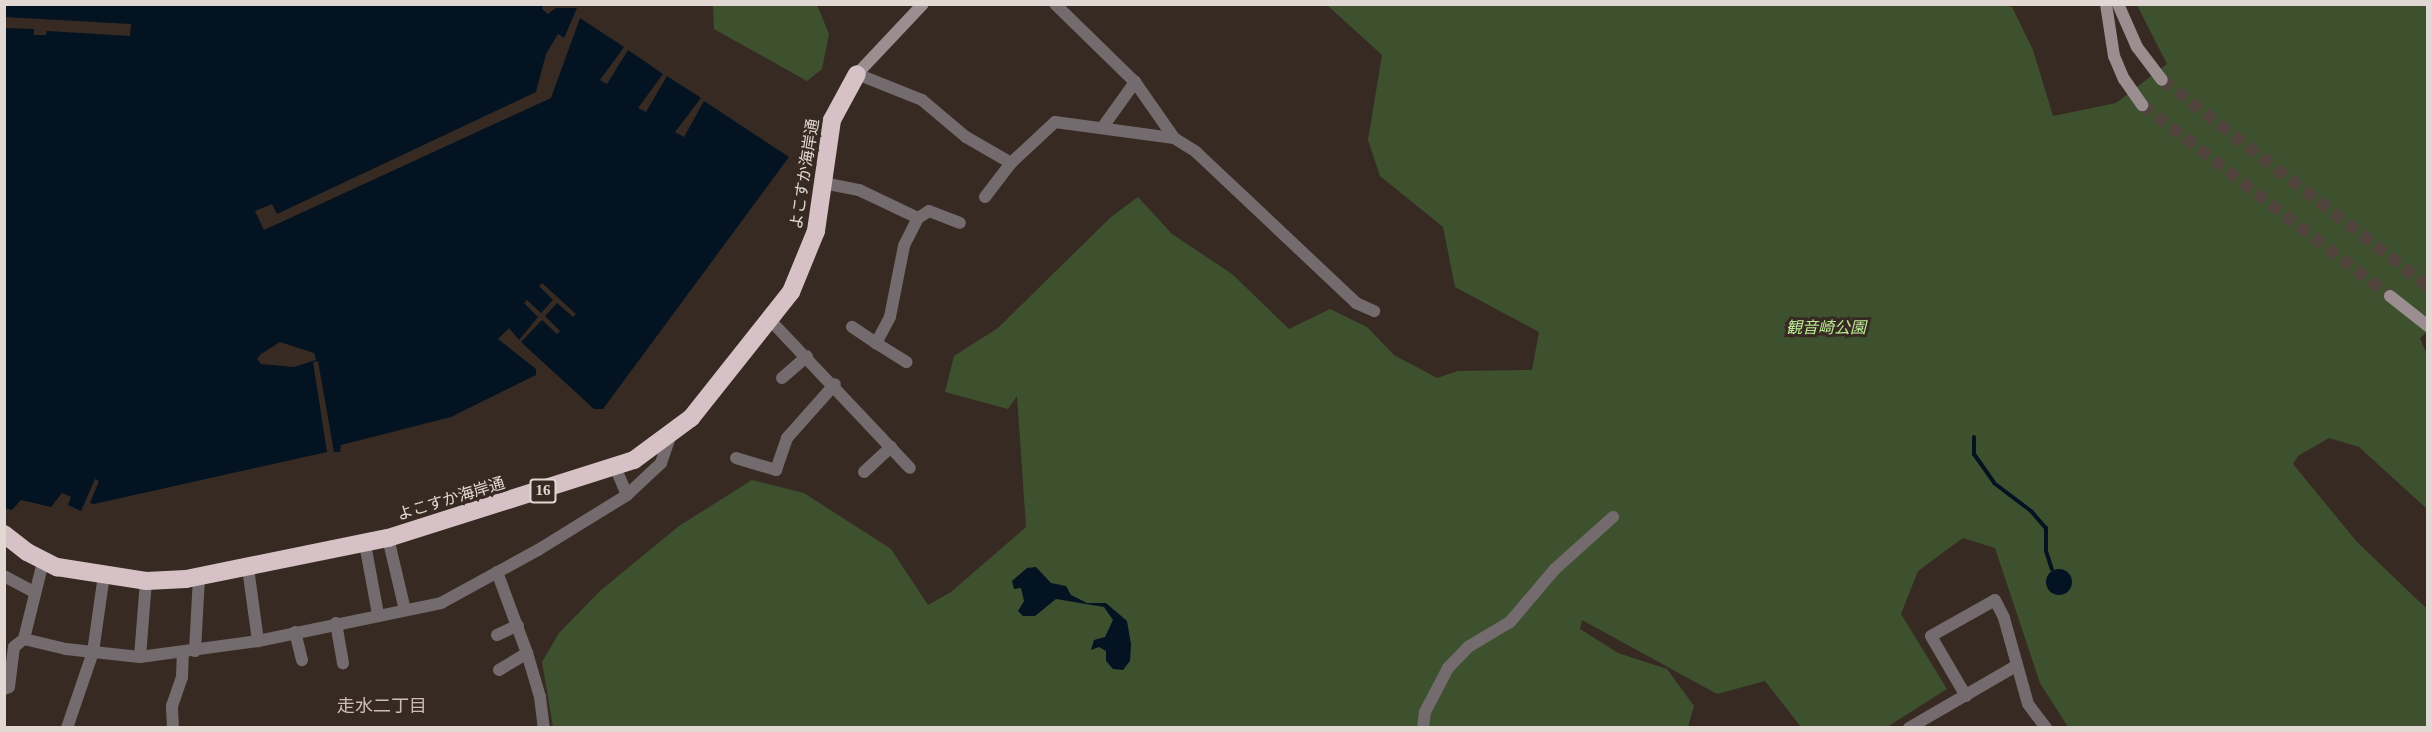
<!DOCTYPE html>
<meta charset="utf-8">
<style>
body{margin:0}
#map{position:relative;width:2432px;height:732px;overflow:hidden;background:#372a22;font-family:"Times New Roman","Noto Sans JP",serif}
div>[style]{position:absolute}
.green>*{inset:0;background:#3e512f}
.water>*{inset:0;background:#031321}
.round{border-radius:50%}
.stream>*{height:4px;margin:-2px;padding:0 2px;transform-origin:2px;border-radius:2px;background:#031321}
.secondary-tunnel>*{height:12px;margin-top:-6px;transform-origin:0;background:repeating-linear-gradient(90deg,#50443d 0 12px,transparent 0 18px)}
.street>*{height:12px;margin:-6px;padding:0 6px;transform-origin:6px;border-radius:6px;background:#736b6d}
.secondary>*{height:12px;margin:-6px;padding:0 6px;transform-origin:6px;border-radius:6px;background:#9b8e91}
.highway>*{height:18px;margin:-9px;padding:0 9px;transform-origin:9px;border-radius:9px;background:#d5c1c6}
span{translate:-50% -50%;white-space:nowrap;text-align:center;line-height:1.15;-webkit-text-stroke:6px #372a22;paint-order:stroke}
.shield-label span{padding:2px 4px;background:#372a22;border:2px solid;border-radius:4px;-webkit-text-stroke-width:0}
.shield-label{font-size:15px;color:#e1d8d3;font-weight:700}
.street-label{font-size:16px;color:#e1d8d3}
.park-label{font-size:16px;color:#bbeb95;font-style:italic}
.neighbourhood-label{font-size:18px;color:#cdbdb3}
.frame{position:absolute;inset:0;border:6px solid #e1d8d3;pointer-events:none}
</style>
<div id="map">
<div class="green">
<div style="clip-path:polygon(713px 5px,817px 5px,829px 34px,822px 69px,807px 81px,714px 29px)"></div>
<div style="clip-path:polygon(1327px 5px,2002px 5px,2012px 7px,2033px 50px,2053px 116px,2116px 103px,2167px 64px,2137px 5px,2427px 5px,2428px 331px,2420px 338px,2428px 357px,2427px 509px,2359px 447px,2329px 438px,2298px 456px,2293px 464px,2357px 542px,2427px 609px,2427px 727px,2068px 727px,2040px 683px,1995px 548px,1963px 538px,1918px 571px,1901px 614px,1947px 689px,1887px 727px,1801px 727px,1765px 681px,1717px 694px,1582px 620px,1580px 629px,1618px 653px,1667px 669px,1694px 706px,1688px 727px,553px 727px,542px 662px,559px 633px,601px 590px,679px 526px,752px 480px,804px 493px,891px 549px,928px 605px,951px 592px,1026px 527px,1017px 396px,1008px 409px,945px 392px,954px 356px,998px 328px,1111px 217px,1138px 197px,1172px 234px,1232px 274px,1289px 329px,1330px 309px,1367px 327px,1394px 355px,1437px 378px,1458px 371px,1532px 370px,1539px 332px,1455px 287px,1443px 227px,1380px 176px,1368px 140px,1382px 55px)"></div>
</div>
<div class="water">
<div style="clip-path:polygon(evenodd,5px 4px,543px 4px,542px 9px,548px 14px,556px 8px,577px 8px,564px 38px,558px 34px,546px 54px,536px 92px,277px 214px,272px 204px,255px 211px,264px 230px,551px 98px,580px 18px,624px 47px,600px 80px,607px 84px,628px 50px,663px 74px,638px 108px,646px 112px,667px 76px,701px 98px,675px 132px,684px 137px,704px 101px,789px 157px,603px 409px,594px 409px,521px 342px,542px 320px,557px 334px,560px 331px,545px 316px,557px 303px,573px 317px,576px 314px,542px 283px,539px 286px,553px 300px,541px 313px,527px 300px,524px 303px,538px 317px,519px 340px,509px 328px,498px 339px,536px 369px,536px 375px,451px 417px,341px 445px,340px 452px,334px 452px,318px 361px,313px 362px,327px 452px,94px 504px,90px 503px,99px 481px,95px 479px,81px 511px,68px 505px,71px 497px,62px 493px,51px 507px,21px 500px,12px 510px,4px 508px,5px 28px,34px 29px,34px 35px,46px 35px,47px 31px,130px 36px,131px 24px,5px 17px,5px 4px,280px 342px,314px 353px,316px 360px,294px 367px,261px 364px,257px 359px,261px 354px,280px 342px)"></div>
<div style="clip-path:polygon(1036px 567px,1051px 583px,1066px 586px,1071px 595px,1087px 603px,1106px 603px,1127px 621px,1131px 644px,1130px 661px,1123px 670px,1113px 669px,1106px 661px,1106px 651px,1099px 647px,1091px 650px,1094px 640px,1105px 637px,1113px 620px,1104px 607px,1056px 599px,1035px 616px,1023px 616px,1018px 611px,1024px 601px,1021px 588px,1014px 589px,1012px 581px,1027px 568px)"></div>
<div class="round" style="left:2046px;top:569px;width:26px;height:26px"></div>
</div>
<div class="stream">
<div style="left:1974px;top:437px;width:17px;rotate:90deg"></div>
<div style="left:1974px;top:454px;width:35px;rotate:55deg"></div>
<div style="left:1994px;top:483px;width:46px;rotate:37.1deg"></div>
<div style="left:2031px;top:511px;width:23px;rotate:49deg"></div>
<div style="left:2046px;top:528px;width:23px;rotate:90deg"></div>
<div style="left:2046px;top:551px;width:19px;rotate:72deg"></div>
</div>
<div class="secondary-tunnel">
<div style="left:2162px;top:80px;width:336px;rotate:37.8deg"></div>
<div style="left:2142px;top:105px;width:313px;rotate:37.6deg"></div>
</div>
<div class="street">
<div style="left:1055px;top:4px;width:112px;rotate:44.3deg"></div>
<div style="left:1135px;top:82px;width:68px;rotate:55.1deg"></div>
<div style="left:1174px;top:138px;width:26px;rotate:32deg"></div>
<div style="left:1196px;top:152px;width:220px;rotate:43.3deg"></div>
<div style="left:1356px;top:303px;width:20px;rotate:24deg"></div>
<div style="left:857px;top:74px;width:70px;rotate:21.8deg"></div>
<div style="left:922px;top:100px;width:57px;rotate:40.1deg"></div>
<div style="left:966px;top:137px;width:52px;rotate:30deg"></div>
<div style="left:1011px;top:163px;width:60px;rotate:-43deg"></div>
<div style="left:1055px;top:122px;width:120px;rotate:7.7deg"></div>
<div style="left:1102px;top:128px;width:57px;rotate:-54.3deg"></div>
<div style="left:823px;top:183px;width:37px;rotate:11deg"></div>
<div style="left:859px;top:190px;width:65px;rotate:25.4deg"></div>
<div style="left:918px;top:218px;width:31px;rotate:117deg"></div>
<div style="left:904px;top:246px;width:72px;rotate:101.2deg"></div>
<div style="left:890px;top:317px;width:30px;rotate:118deg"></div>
<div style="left:876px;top:343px;width:29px;rotate:-146deg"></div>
<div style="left:985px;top:197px;width:43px;rotate:-52.6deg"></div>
<div style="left:918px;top:218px;width:13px;rotate:-32deg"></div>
<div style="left:929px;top:211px;width:33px;rotate:21deg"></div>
<div style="left:771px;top:321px;width:202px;rotate:46.6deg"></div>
<div style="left:876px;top:343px;width:36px;rotate:32deg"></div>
<div style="left:782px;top:378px;width:33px;rotate:-41deg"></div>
<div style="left:736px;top:458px;width:42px;rotate:16.7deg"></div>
<div style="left:776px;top:470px;width:34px;rotate:-71deg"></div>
<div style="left:787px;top:438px;width:72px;rotate:-48.4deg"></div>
<div style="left:616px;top:469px;width:28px;rotate:67deg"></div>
<div style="left:864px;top:472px;width:37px;rotate:-43deg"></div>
<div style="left:388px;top:538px;width:74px;rotate:76.7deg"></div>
<div style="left:365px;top:544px;width:71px;rotate:79.5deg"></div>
<div style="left:43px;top:562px;width:79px;rotate:103.9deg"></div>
<div style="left:24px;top:639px;width:43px;rotate:13.4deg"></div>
<div style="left:66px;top:649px;width:74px;rotate:6.2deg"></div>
<div style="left:140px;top:657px;width:119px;rotate:-7.7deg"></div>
<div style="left:258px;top:641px;width:187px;rotate:-11.7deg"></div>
<div style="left:441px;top:603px;width:111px;rotate:-28.7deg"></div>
<div style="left:538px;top:550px;width:105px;rotate:-31.7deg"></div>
<div style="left:627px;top:495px;width:47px;rotate:-43.3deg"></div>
<div style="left:661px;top:463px;width:28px;rotate:-71deg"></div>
<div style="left:248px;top:568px;width:74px;rotate:82.2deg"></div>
<div style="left:497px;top:572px;width:86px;rotate:69.7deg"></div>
<div style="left:527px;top:653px;width:46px;rotate:73.5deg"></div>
<div style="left:540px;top:697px;width:31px;rotate:83deg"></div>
<div style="left:4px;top:576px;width:34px;rotate:28deg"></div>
<div style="left:336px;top:623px;width:41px;rotate:80.1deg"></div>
<div style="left:295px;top:632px;width:29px;rotate:76deg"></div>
<div style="left:497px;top:635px;width:23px;rotate:-25deg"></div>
<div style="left:195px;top:651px;width:73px;rotate:-86.9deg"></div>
<div style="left:140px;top:657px;width:76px;rotate:-85.5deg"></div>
<div style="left:499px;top:670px;width:33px;rotate:-31deg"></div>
<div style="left:4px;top:689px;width:5px;rotate:-22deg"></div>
<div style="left:9px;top:687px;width:40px;rotate:-82.9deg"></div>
<div style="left:14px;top:647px;width:13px;rotate:-39deg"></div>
<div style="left:1966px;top:696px;width:69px;rotate:-120.3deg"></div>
<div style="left:1931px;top:636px;width:73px;rotate:-29.4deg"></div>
<div style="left:1995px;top:600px;width:20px;rotate:63deg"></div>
<div style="left:2004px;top:618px;width:89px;rotate:74.4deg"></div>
<div style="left:2028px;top:704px;width:30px;rotate:53deg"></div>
<div style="left:67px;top:728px;width:80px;rotate:-71.1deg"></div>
<div style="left:93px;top:652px;width:78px;rotate:-81.9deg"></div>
<div style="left:173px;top:728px;width:22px;rotate:-93deg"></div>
<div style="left:172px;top:706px;width:31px;rotate:-71deg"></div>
<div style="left:182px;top:677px;width:24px;rotate:-88deg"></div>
<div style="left:1423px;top:728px;width:16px;rotate:-83deg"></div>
<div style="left:1425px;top:712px;width:50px;rotate:-62.4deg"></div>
<div style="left:1448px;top:668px;width:29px;rotate:-46deg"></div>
<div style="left:1468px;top:647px;width:49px;rotate:-30.8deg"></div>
<div style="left:1510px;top:622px;width:70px;rotate:-49.7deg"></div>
<div style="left:1555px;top:569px;width:78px;rotate:-41.9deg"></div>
<div style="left:1909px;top:728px;width:124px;rotate:-30.1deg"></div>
</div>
<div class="secondary">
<div style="left:2106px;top:4px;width:53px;rotate:81.3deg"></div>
<div style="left:2114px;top:56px;width:25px;rotate:67deg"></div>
<div style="left:2124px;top:79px;width:32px;rotate:55deg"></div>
<div style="left:2118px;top:4px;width:47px;rotate:66.2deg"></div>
<div style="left:2137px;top:47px;width:41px;rotate:52.9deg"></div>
<div style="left:857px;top:74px;width:96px;rotate:-46.7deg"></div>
<div style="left:2390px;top:296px;width:48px;rotate:38.3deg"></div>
</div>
<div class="highway">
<div style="left:4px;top:534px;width:29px;rotate:38deg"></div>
<div style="left:27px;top:552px;width:34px;rotate:27deg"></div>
<div style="left:57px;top:567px;width:90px;rotate:8.9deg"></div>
<div style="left:146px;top:581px;width:40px;rotate:-2.9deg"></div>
<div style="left:186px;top:579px;width:206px;rotate:-11.5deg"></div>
<div style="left:388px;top:538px;width:258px;rotate:-17.6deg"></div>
<div style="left:634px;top:460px;width:71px;rotate:-36.4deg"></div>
<div style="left:691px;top:418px;width:161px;rotate:-51.6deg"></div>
<div style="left:791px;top:292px;width:66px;rotate:-67.7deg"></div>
<div style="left:816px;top:231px;width:112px;rotate:-81.8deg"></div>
<div style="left:832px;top:120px;width:52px;rotate:-61.5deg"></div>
</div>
<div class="shield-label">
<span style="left:543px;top:491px">16</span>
</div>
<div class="street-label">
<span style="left:805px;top:174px;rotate:-81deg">よこすか海岸通</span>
<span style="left:451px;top:499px;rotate:-17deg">よこすか海岸通</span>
</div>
<div class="park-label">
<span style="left:1826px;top:328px">観音崎公園</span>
</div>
<div class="neighbourhood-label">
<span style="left:382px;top:706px">走水二丁目</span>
</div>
<div class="frame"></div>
</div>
